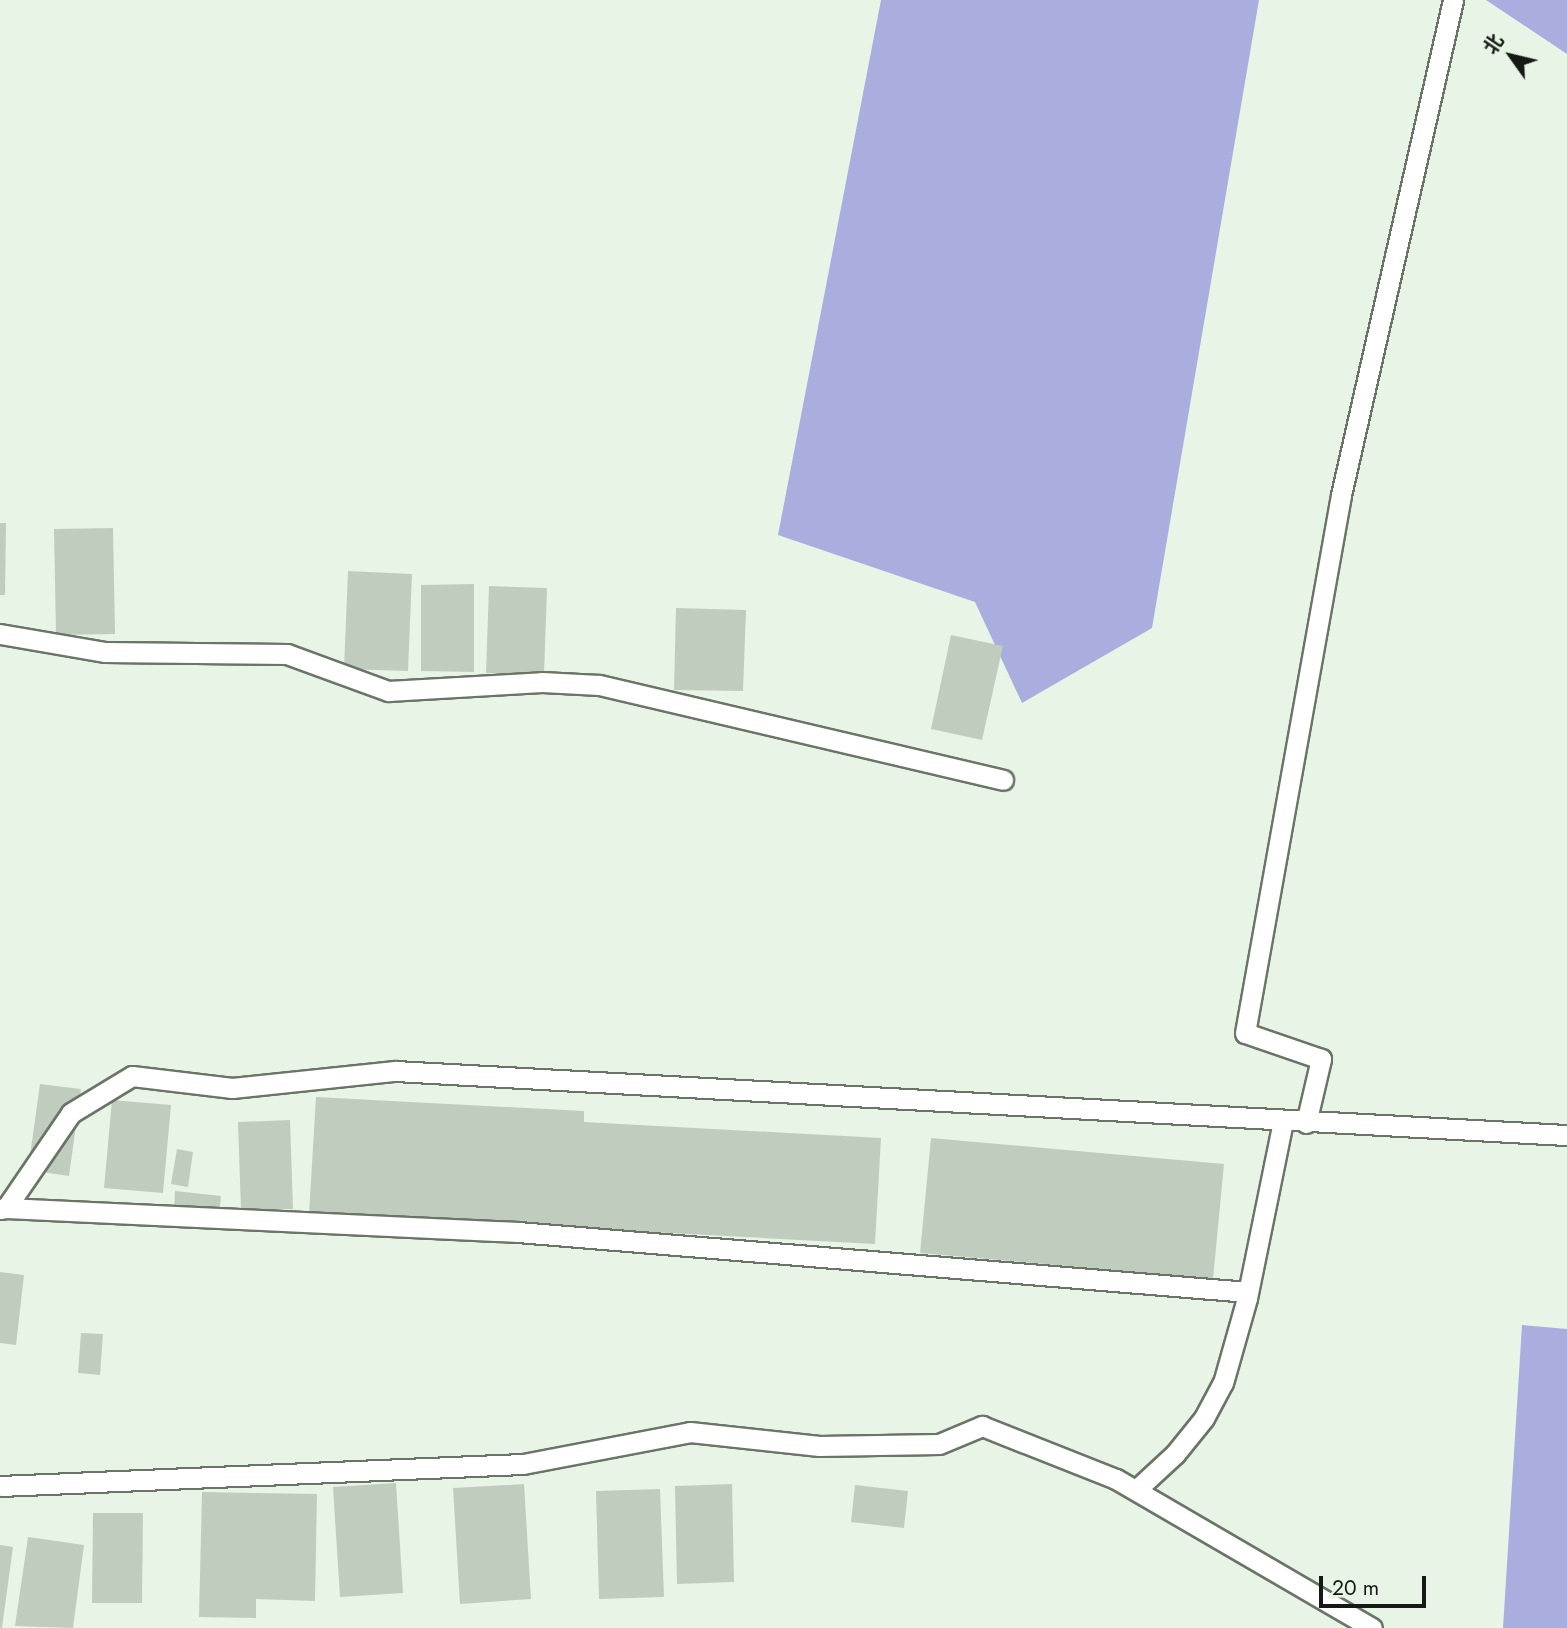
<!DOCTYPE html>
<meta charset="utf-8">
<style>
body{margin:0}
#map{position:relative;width:1567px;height:1628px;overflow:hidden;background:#e8f5e6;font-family:Jost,"Noto Sans SC",sans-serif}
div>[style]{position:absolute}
.forest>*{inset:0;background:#aaaedf}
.building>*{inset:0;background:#c0cdbe}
.roads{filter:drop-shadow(2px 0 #6a7568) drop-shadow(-2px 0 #6a7568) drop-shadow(0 2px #6a7568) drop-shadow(0 -2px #6a7568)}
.lane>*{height:19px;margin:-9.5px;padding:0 9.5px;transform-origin:9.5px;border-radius:9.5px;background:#fff}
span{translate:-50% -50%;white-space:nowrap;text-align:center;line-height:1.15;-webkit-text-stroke:5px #e8f5e6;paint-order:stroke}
.north{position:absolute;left:1476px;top:21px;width:70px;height:70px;-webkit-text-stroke:5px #e8f5e6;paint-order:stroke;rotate:304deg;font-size:19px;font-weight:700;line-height:28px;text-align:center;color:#161a15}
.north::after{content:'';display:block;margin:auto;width:24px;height:32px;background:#161a15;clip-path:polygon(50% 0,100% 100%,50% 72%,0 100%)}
.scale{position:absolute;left:1319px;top:1576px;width:107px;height:32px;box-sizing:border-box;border:4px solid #161a15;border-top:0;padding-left:9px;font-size:21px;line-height:24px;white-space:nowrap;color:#161a15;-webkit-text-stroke:5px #e8f5e6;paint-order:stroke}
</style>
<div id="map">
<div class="forest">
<div style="clip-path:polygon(881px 0,1259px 0,1152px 628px,1022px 703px,975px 602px,778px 535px)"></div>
<div style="clip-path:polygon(1486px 0,1567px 0,1567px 54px)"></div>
<div style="clip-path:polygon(1522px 1325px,1567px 1329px,1567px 1628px,1503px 1628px)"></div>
</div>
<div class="building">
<div style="clip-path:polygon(0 523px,6px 523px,5px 595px,0 595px)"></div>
<div style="clip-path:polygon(113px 528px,115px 634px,56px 635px,54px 529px)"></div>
<div style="clip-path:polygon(348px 571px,412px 574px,408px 671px,344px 669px)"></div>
<div style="clip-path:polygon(474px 584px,474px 672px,421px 671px,421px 585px)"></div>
<div style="clip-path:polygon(489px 586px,547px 588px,544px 675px,486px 673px)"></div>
<div style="clip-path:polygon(676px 608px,746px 610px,743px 691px,674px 690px)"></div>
<div style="clip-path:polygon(951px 635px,1003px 646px,982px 740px,931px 729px)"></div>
<div style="clip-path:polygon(40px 1084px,81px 1089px,69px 1176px,28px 1170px)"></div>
<div style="clip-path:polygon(316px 1097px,584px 1111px,584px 1122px,881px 1138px,875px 1244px,309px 1214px)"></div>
<div style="clip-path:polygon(112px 1100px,171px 1105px,163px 1193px,104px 1188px)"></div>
<div style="clip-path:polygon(290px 1120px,293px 1209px,241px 1210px,238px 1122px)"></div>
<div style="clip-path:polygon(931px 1138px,1224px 1164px,1213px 1279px,920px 1253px)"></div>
<div style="clip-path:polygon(177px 1149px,193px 1152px,188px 1187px,171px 1184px)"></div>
<div style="clip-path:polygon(175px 1191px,221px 1196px,219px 1215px,174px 1210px)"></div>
<div style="clip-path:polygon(0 1272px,24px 1275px,16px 1345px,0 1343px)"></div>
<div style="clip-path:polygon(81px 1333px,103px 1334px,100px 1375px,78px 1373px)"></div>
<div style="clip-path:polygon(396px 1483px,403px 1593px,340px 1597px,333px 1487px)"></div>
<div style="clip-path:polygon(524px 1484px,531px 1599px,460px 1604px,453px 1488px)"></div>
<div style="clip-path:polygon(732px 1484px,734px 1582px,677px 1584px,675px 1486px)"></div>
<div style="clip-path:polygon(855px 1485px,908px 1491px,904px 1528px,851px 1522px)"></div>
<div style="clip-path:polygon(660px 1489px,664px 1597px,599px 1599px,596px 1491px)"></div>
<div style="clip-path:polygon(202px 1492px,317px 1494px,315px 1601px,256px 1599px,256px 1618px,199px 1617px)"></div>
<div style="clip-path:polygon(93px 1513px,143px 1513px,142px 1603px,92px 1603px)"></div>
<div style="clip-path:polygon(28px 1537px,84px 1545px,73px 1628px,15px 1626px)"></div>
<div style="clip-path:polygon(0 1545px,13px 1547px,2px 1628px,0 1628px)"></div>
</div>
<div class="roads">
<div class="lane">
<div style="left:0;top:634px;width:107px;rotate:9.7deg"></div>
<div style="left:105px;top:652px;width:182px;rotate:0.6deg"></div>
<div style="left:287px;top:654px;width:108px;rotate:20.1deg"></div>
<div style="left:388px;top:691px;width:154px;rotate:-3.3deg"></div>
<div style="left:542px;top:682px;width:57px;rotate:3deg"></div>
<div style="left:599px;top:685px;width:415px;rotate:13.2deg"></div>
<div style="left:1306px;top:1123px;width:66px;rotate:-76.8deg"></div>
<div style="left:1321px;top:1059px;width:80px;rotate:-161.1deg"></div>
<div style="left:1245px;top:1033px;width:546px;rotate:-79.88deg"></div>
<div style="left:1341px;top:495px;width:508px;rotate:-77.25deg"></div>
<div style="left:6px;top:1208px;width:513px;rotate:2.68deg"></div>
<div style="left:518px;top:1232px;width:732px;rotate:4.7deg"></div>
<div style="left:0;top:1209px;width:6px;rotate:-9deg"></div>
<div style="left:6px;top:1208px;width:115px;rotate:-55.6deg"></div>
<div style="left:71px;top:1113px;width:71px;rotate:-31.2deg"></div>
<div style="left:132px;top:1076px;width:101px;rotate:6.8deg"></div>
<div style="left:232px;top:1088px;width:164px;rotate:-6deg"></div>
<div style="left:395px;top:1071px;width:1174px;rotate:3.13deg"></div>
<div style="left:0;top:1486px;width:523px;rotate:-2.41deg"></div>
<div style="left:523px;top:1464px;width:170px;rotate:-10.8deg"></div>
<div style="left:690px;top:1432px;width:130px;rotate:6.2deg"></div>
<div style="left:819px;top:1446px;width:120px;rotate:-1deg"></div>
<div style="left:939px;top:1444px;width:47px;rotate:-22.7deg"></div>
<div style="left:982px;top:1426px;width:144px;rotate:21.6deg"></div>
<div style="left:1116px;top:1479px;width:296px;rotate:30.2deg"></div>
<div style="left:1136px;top:1490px;width:53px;rotate:-42.7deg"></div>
<div style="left:1175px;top:1454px;width:46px;rotate:-51.1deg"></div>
<div style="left:1204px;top:1418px;width:40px;rotate:-62deg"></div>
<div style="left:1223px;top:1383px;width:88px;rotate:-74.2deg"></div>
<div style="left:1247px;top:1298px;width:181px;rotate:-78.5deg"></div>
</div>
</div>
<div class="north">北</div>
<div class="scale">20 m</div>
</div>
